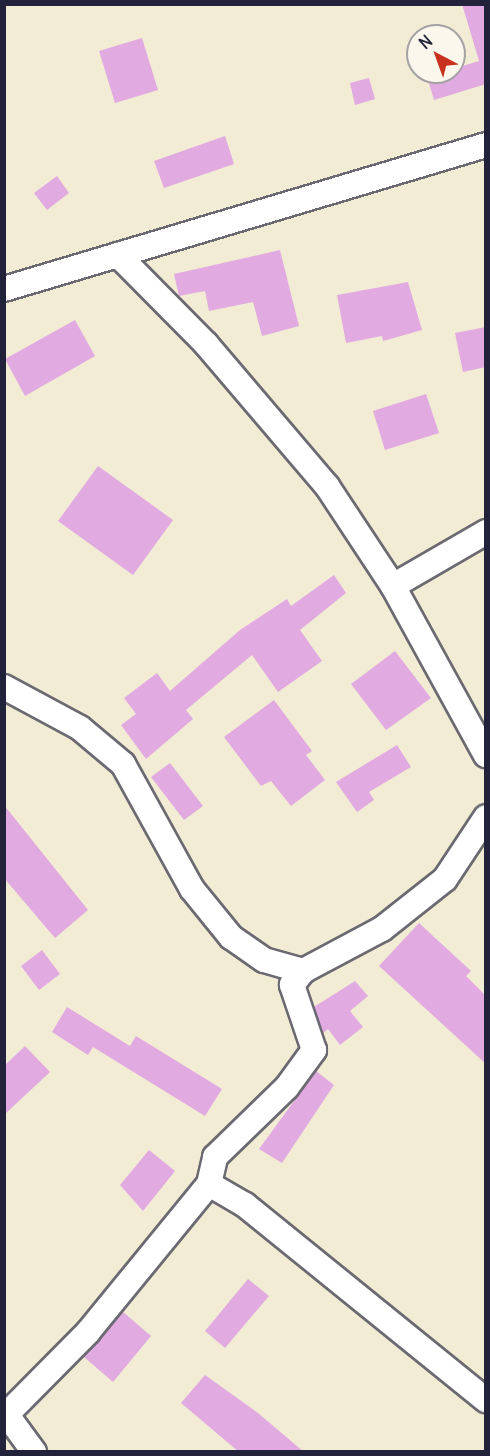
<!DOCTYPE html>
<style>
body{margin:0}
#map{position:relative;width:490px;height:1456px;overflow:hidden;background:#f2ecd4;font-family:Delius,sans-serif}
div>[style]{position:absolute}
.building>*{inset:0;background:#e1aae1}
.roads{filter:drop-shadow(2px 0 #6b6971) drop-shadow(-2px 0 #6b6971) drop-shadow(0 2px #6b6971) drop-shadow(0 -2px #6b6971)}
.minor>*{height:24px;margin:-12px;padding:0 12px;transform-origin:12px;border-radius:12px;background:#fff}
span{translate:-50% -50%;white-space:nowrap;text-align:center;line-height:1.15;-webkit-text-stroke:6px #fbf7ec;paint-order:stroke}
.frame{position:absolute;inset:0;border:6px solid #22223b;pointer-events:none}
.north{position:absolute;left:406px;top:24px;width:60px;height:60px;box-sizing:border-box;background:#fbf7ec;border:2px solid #a4a2a5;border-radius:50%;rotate:319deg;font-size:16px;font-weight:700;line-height:24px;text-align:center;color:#22223b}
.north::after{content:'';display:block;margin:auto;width:21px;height:27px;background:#c8321e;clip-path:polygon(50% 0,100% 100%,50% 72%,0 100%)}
</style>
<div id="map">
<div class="building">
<div style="clip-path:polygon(462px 4px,486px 4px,486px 84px,434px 100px,427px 77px,479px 61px)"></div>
<div style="clip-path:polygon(142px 38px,158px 90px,115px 103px,99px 51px)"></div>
<div style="clip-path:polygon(369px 78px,375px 99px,355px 105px,350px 83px)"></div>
<div style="clip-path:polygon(225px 136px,234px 164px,164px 188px,154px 161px)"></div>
<div style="clip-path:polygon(57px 176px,69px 193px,47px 210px,34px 193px)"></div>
<div style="clip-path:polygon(280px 250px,299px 326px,262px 336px,253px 302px,209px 311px,205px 291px,179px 296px,174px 274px)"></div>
<div style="clip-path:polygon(408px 282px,422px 330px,383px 341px,382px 336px,346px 343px,337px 295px)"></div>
<div style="clip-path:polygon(75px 320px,95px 356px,25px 396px,5px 359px)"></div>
<div style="clip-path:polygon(486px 327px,486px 367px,463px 372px,455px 333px)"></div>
<div style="clip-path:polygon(426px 394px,439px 433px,385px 450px,373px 411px)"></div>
<div style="clip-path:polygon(98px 466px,173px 520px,133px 575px,58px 521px)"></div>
<div style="clip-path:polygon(334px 575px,346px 593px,300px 630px,322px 661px,278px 692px,252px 655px,186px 710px,193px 719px,146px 759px,121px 725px,136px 714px,124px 698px,157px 673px,170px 691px,240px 630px,287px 599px,291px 606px)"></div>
<div style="clip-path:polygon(395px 651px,431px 698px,386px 730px,351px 684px)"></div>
<div style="clip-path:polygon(274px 700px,312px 751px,306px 755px,325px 780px,291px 806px,271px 781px,261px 786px,224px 737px)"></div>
<div style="clip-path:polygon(397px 745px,411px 767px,369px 792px,374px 800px,357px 812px,336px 782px)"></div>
<div style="clip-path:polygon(170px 763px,203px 806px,184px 820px,151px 777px)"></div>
<div style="clip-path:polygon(4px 805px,88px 910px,55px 938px,4px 878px)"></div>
<div style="clip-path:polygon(419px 923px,471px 971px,466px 976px,486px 996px,486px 1064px,379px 966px)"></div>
<div style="clip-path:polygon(42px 950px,60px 974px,39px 990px,21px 966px)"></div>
<div style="clip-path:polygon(355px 981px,368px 996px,350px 1011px,363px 1027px,340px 1045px,328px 1029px,323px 1033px,314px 1007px)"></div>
<div style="clip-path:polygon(67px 1007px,130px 1046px,136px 1036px,222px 1089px,205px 1116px,93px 1047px,88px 1055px,52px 1032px)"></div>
<div style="clip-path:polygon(25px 1046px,50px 1072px,4px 1115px,4px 1066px)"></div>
<div style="clip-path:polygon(316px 1071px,334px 1085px,282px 1163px,259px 1149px)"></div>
<div style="clip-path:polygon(149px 1150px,175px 1171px,143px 1211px,120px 1185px)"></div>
<div style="clip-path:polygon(248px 1279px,269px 1296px,225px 1348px,205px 1331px)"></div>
<div style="clip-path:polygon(123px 1312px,151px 1336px,113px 1382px,84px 1357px)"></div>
<div style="clip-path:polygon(205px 1375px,258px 1413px,304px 1452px,239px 1452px,181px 1403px)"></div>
</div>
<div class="roads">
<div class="minor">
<div style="left:118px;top:255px;width:125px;rotate:45.3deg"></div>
<div style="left:206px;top:344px;width:187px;rotate:49.6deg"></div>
<div style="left:327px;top:486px;width:120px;rotate:56.6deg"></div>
<div style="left:393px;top:586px;width:193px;rotate:61.2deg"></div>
<div style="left:4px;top:289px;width:503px;rotate:-16.63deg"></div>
<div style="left:393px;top:586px;width:108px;rotate:-30.1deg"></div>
<div style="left:4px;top:687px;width:86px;rotate:28.3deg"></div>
<div style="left:80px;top:728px;width:56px;rotate:39.9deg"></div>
<div style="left:123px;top:764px;width:143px;rotate:61.1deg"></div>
<div style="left:192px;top:889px;width:62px;rotate:50.9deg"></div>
<div style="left:231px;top:937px;width:40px;rotate:34.9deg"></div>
<div style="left:264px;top:960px;width:41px;rotate:15.8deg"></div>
<div style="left:209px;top:1184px;width:28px;rotate:-77deg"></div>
<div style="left:215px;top:1157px;width:100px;rotate:-44.2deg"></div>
<div style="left:287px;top:1087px;width:46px;rotate:-53.9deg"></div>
<div style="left:314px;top:1050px;width:69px;rotate:-108.7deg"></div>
<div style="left:292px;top:985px;width:18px;rotate:-52deg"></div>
<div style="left:303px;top:971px;width:89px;rotate:-28deg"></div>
<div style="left:382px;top:929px;width:80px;rotate:-38.4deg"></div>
<div style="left:445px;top:879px;width:74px;rotate:-56.5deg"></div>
<div style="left:7px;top:1415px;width:46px;rotate:53.9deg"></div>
<div style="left:4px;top:1417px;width:120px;rotate:-45.3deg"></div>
<div style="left:88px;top:1332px;width:191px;rotate:-50.7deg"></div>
<div style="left:209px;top:1184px;width:42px;rotate:30.3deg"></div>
<div style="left:245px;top:1205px;width:310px;rotate:39deg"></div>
</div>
</div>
<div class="frame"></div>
<div class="north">N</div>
</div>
